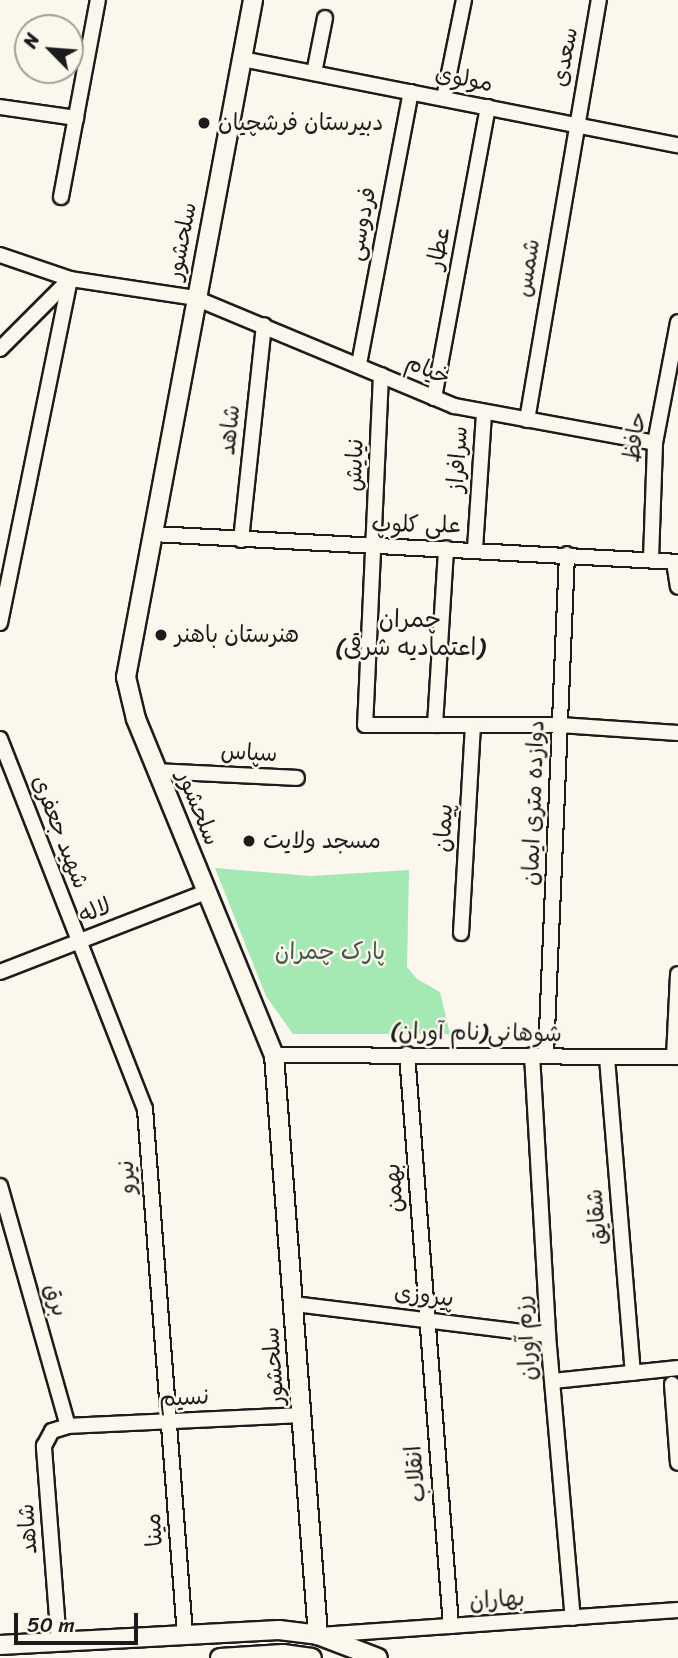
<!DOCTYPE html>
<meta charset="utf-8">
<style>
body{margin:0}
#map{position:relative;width:678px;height:1658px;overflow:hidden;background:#fbf7ec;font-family:Sriracha,"Playpen Sans Arabic",sans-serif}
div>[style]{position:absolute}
.green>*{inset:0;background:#a4e8b4}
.roads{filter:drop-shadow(2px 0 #1c1c1c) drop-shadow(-2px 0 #1c1c1c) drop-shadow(0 2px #1c1c1c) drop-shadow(0 -2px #1c1c1c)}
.minor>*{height:14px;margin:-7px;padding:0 7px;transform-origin:7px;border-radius:7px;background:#fbf7ec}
.tertiary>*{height:18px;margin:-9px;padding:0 9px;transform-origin:9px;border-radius:9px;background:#fbf7ec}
.dots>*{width:19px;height:19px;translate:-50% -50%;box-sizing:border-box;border:4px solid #fbf7ec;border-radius:50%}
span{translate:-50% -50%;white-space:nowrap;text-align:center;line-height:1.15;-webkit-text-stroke:5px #fbf7ec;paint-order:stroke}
.street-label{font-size:23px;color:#1c1c1c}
.poi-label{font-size:23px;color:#1c1c1c}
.left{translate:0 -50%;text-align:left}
.park-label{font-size:23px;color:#45594a}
.neighbourhood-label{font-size:24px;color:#1c1c1c}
.north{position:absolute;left:14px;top:14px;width:70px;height:70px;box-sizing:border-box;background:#fbf7ec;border:2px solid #a29f99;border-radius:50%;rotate:295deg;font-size:19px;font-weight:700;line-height:28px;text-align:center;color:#1c1c1c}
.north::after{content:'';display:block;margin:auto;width:24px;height:32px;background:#1c1c1c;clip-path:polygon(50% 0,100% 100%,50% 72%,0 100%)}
.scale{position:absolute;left:14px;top:1613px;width:124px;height:32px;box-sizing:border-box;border:4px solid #1c1c1c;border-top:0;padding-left:9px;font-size:21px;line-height:24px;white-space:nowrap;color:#1c1c1c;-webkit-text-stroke:5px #fbf7ec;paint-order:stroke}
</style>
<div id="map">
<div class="green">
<div style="clip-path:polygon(215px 868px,311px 876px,409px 870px,407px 967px,417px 979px,440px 992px,450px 1034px,293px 1034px,266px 996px)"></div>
</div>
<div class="roads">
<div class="minor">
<div style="left:242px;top:59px;width:444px;rotate:11.2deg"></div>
<div style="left:314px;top:73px;width:56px;rotate:-78.7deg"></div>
<div style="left:444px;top:98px;width:100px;rotate:-78.5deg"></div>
<div style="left:0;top:107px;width:77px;rotate:8.2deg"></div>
<div style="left:61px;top:197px;width:200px;rotate:-79.4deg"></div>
<div style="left:0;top:255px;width:74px;rotate:18.9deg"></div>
<div style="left:70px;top:279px;width:351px;rotate:101.5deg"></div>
<div style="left:0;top:349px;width:99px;rotate:-45deg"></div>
<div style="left:70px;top:279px;width:126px;rotate:8.6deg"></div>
<div style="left:195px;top:298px;width:281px;rotate:22.6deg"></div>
<div style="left:454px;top:406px;width:204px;rotate:10.4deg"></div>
<div style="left:359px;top:364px;width:277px;rotate:-79.2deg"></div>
<div style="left:381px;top:375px;width:350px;rotate:92.6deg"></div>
<div style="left:365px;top:725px;width:195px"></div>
<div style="left:560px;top:725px;width:118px;rotate:3.9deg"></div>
<div style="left:434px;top:398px;width:296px;rotate:-79.5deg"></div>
<div style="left:527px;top:420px;width:426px;rotate:-80.3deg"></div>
<div style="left:153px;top:534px;width:526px;rotate:3.05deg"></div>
<div style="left:241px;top:540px;width:216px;rotate:-83.9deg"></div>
<div style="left:475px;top:549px;width:136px;rotate:-86.2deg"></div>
<div style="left:651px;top:559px;width:116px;rotate:-88deg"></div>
<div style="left:655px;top:443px;width:123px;rotate:-79.2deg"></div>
<div style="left:674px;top:562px;width:25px;rotate:81deg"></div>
<div style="left:435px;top:725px;width:177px;rotate:-86.4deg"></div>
<div style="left:0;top:739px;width:397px;rotate:68.6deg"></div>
<div style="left:145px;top:1109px;width:528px;rotate:85.65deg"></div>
<div style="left:156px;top:771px;width:141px;rotate:2.8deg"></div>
<div style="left:461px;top:933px;width:208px;rotate:-86.7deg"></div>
<div style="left:0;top:972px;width:221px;rotate:-21.2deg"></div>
<div style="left:407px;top:1054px;width:574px;rotate:85.6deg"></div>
<div style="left:274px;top:1055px;width:404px;rotate:0.3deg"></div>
<div style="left:532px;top:1055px;width:280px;rotate:86.7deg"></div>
<div style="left:548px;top:1335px;width:284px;rotate:85deg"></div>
<div style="left:546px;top:1055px;width:501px;rotate:-87.6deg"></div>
<div style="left:674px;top:1057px;width:83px;rotate:-87.2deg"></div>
<div style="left:607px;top:1058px;width:316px;rotate:85.3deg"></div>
<div style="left:0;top:1186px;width:249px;rotate:74.2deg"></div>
<div style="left:294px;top:1304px;width:256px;rotate:7deg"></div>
<div style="left:553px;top:1381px;width:126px;rotate:-5.9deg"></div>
<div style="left:672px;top:1384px;width:79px;rotate:85.7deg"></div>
<div style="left:320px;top:1635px;width:359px;rotate:-4deg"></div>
<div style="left:59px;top:1643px;width:198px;rotate:-94.4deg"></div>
<div style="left:44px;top:1446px;width:17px;rotate:-62deg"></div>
<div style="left:52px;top:1431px;width:17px;rotate:-17deg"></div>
<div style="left:68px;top:1426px;width:233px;rotate:-2.7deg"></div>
</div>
<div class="tertiary">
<div style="left:253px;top:0;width:689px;rotate:100.62deg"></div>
<div style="left:126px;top:677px;width:43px;rotate:76.6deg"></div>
<div style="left:136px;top:719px;width:363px;rotate:67.7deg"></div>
<div style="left:274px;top:1055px;width:582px;rotate:85.66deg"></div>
<div style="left:0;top:1645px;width:279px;rotate:-3.1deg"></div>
<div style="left:279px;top:1630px;width:39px;rotate:7deg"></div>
<div style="left:318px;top:1635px;width:64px;rotate:21deg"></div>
<div style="left:220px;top:1658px;width:63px;rotate:-3.6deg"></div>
<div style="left:283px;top:1654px;width:29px;rotate:8deg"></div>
</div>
</div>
<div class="dots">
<div style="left:204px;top:123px;background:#1c1c1c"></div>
<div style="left:161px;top:635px;background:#1c1c1c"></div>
<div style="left:249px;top:841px;background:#1c1c1c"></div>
</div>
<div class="street-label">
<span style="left:565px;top:57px;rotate:-79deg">سعدی</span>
<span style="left:464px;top:79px;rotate:11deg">مولوی</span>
<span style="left:362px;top:224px;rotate:-79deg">فردوسی</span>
<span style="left:182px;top:241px;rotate:-79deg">سلحشور</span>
<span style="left:439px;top:248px;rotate:-79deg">عطار</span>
<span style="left:528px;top:268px;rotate:-81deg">شمس</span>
<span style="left:428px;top:370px;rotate:23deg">خیام</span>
<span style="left:230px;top:430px;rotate:-84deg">شاهد</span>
<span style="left:635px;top:437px;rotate:-82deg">حافظ</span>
<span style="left:458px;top:459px;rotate:-86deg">سرافراز</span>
<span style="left:355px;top:465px;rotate:-88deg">نیایش</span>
<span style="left:416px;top:525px;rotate:1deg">علی کلوپ</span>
<span style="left:249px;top:753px;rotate:3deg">سپاس</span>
<span style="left:534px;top:803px;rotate:-88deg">دوازده متری ایمان</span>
<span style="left:198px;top:808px;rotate:68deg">سلحشور</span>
<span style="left:444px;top:828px;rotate:-87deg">پیمان</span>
<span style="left:60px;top:832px;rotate:69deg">شهید جعفری</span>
<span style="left:95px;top:911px;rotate:-21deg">لاله</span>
<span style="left:476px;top:1033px;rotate:1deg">شوهانی(نام آوران)</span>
<span style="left:127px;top:1177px;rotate:-94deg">نیرو</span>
<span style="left:394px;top:1188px;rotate:-94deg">بهمن</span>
<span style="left:597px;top:1217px;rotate:-95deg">شقایق</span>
<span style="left:424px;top:1296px;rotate:7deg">پیروزی</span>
<span style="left:56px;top:1300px;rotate:74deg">برق</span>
<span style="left:526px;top:1338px;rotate:-94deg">رزم آوران</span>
<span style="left:274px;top:1366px;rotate:-94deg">سلحشور</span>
<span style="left:184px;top:1398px;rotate:-3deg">نسیم</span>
<span style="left:416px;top:1474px;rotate:-95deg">انقلاب</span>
<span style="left:28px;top:1529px;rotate:-94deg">شاهد</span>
<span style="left:154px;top:1530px;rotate:-94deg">مینا</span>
<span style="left:497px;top:1600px;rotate:-4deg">بهاران</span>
</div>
<div class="poi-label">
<span class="left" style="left:218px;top:123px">دبیرستان فرشچیان</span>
<span class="left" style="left:175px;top:635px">هنرستان باهنر</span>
<span class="left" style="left:263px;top:841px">مسجد ولایت</span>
</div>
<div class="park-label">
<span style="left:330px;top:952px">پارک چمران</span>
</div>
<div class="neighbourhood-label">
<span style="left:410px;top:634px">چمران<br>(اعتمادیه شرقی)</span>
</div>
<div class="north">N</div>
<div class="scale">50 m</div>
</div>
